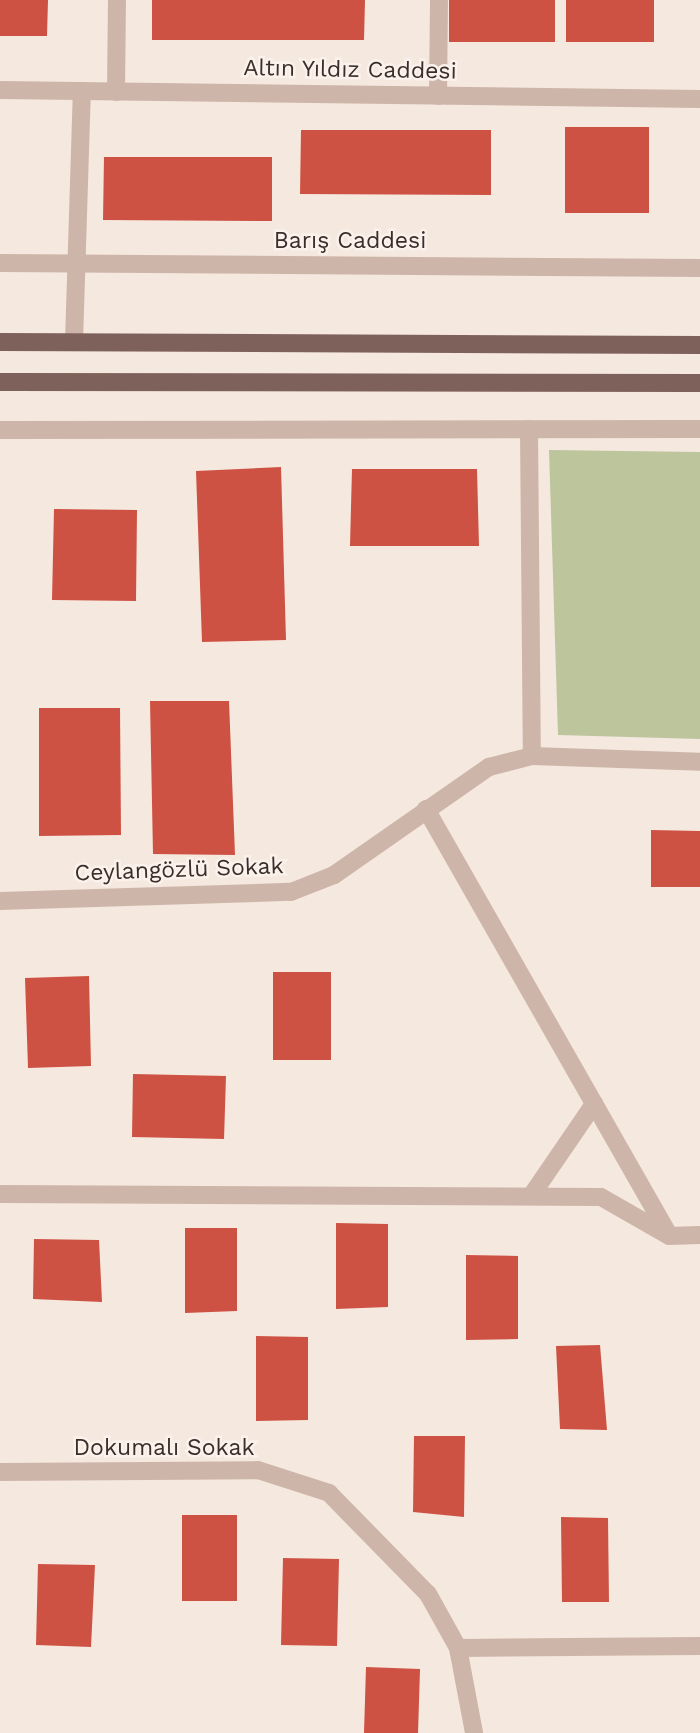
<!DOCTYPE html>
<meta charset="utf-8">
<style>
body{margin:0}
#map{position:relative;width:700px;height:1733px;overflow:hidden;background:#f5e8df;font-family:"Work Sans",sans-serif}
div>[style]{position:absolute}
.green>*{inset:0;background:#bdc59d}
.building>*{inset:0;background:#ce5243}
.minor>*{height:18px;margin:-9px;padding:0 9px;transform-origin:9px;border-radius:9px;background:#ceb5a9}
.major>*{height:18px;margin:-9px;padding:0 9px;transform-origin:9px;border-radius:9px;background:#7e615a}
span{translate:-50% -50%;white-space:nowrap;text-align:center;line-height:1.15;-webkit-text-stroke:5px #fbf2ec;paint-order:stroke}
.street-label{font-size:23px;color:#3b2d2a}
</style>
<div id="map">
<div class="green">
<div style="clip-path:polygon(549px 450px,700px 452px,700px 739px,558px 735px)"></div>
</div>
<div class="building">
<div style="clip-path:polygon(0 0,48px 0,47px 36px,0 36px)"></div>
<div style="clip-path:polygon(152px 0,365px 0,364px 40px,152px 40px)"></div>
<div style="clip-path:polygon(449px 0,555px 0,555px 42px,449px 42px)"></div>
<div style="clip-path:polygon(566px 0,654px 0,654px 42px,566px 42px)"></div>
<div style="clip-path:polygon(565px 127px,649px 127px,649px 213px,565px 213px)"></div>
<div style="clip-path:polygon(301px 130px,491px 130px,491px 195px,300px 194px)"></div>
<div style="clip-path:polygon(104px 157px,272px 157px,272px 221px,103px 220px)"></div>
<div style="clip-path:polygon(281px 467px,286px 640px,202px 642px,196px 471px)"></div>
<div style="clip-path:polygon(352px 469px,477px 469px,479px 546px,350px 546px)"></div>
<div style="clip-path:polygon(54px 509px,137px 510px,136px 601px,52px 600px)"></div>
<div style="clip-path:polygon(150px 701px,229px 701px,235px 855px,153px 854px)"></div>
<div style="clip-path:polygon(39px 708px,120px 708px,121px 835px,39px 836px)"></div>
<div style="clip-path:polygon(651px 830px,700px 831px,700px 887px,651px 887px)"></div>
<div style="clip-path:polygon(273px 972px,331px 972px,331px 1060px,273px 1060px)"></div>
<div style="clip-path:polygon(89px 976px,91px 1066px,28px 1068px,25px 978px)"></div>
<div style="clip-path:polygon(133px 1074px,226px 1076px,224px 1139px,132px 1137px)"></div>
<div style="clip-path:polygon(336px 1223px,388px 1224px,388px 1307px,336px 1309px)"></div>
<div style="clip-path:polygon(185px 1228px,237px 1228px,237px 1311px,185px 1313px)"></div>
<div style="clip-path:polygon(34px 1239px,99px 1240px,102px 1302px,33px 1299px)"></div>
<div style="clip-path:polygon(466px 1255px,518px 1256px,518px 1339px,466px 1340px)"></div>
<div style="clip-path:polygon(256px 1336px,308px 1337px,308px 1420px,256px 1421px)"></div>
<div style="clip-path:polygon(600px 1345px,607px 1430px,560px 1429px,556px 1346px)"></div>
<div style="clip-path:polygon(414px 1436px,465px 1436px,464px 1517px,413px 1512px)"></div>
<div style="clip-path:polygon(182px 1515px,237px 1515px,237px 1601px,182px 1601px)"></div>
<div style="clip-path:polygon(561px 1517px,608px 1518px,609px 1602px,562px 1602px)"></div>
<div style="clip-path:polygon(283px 1558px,339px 1559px,337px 1646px,281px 1645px)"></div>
<div style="clip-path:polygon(38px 1564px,95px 1565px,91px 1647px,36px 1645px)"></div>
<div style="clip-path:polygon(366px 1667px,420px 1669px,418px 1733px,364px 1733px)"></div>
</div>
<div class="minor">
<div style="left:0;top:90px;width:700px;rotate:0.74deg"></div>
<div style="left:116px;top:92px;width:92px;rotate:-89.4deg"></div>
<div style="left:438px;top:96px;width:96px;rotate:-89.4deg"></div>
<div style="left:0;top:263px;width:700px;rotate:0.41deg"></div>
<div style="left:74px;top:342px;width:251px;rotate:-88.2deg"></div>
<div style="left:529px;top:429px;width:327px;rotate:89.5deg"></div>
<div style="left:0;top:430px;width:700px;rotate:-0.08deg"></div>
<div style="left:426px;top:809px;width:488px;rotate:60.3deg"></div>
<div style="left:0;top:901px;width:291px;rotate:-1.8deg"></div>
<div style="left:291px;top:892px;width:46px;rotate:-21.6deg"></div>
<div style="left:334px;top:875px;width:189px;rotate:-34.9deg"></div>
<div style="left:489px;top:767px;width:44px;rotate:-14.3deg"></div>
<div style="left:532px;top:756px;width:168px;rotate:2deg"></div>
<div style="left:0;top:1194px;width:601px;rotate:0.29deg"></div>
<div style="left:601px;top:1197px;width:78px;rotate:29.8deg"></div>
<div style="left:669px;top:1236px;width:31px;rotate:-2deg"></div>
<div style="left:531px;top:1196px;width:112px;rotate:-55.6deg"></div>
<div style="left:0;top:1472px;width:258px;rotate:-0.4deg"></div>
<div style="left:258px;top:1470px;width:75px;rotate:17.9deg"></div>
<div style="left:329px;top:1493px;width:141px;rotate:45.6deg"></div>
<div style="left:428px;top:1594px;width:62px;rotate:60.9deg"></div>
<div style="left:458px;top:1648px;width:86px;rotate:79.3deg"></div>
<div style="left:458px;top:1648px;width:242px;rotate:-0.5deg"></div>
</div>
<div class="major">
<div style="left:0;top:342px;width:700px;rotate:0.25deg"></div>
<div style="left:0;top:382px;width:700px;rotate:0.08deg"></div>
</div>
<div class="street-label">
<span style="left:350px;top:70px;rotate:1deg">Altın Yıldız Caddesi</span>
<span style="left:350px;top:241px">Barış Caddesi</span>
<span style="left:179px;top:870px;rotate:-2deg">Ceylangözlü Sokak</span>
<span style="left:164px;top:1448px">Dokumalı Sokak</span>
</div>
</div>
